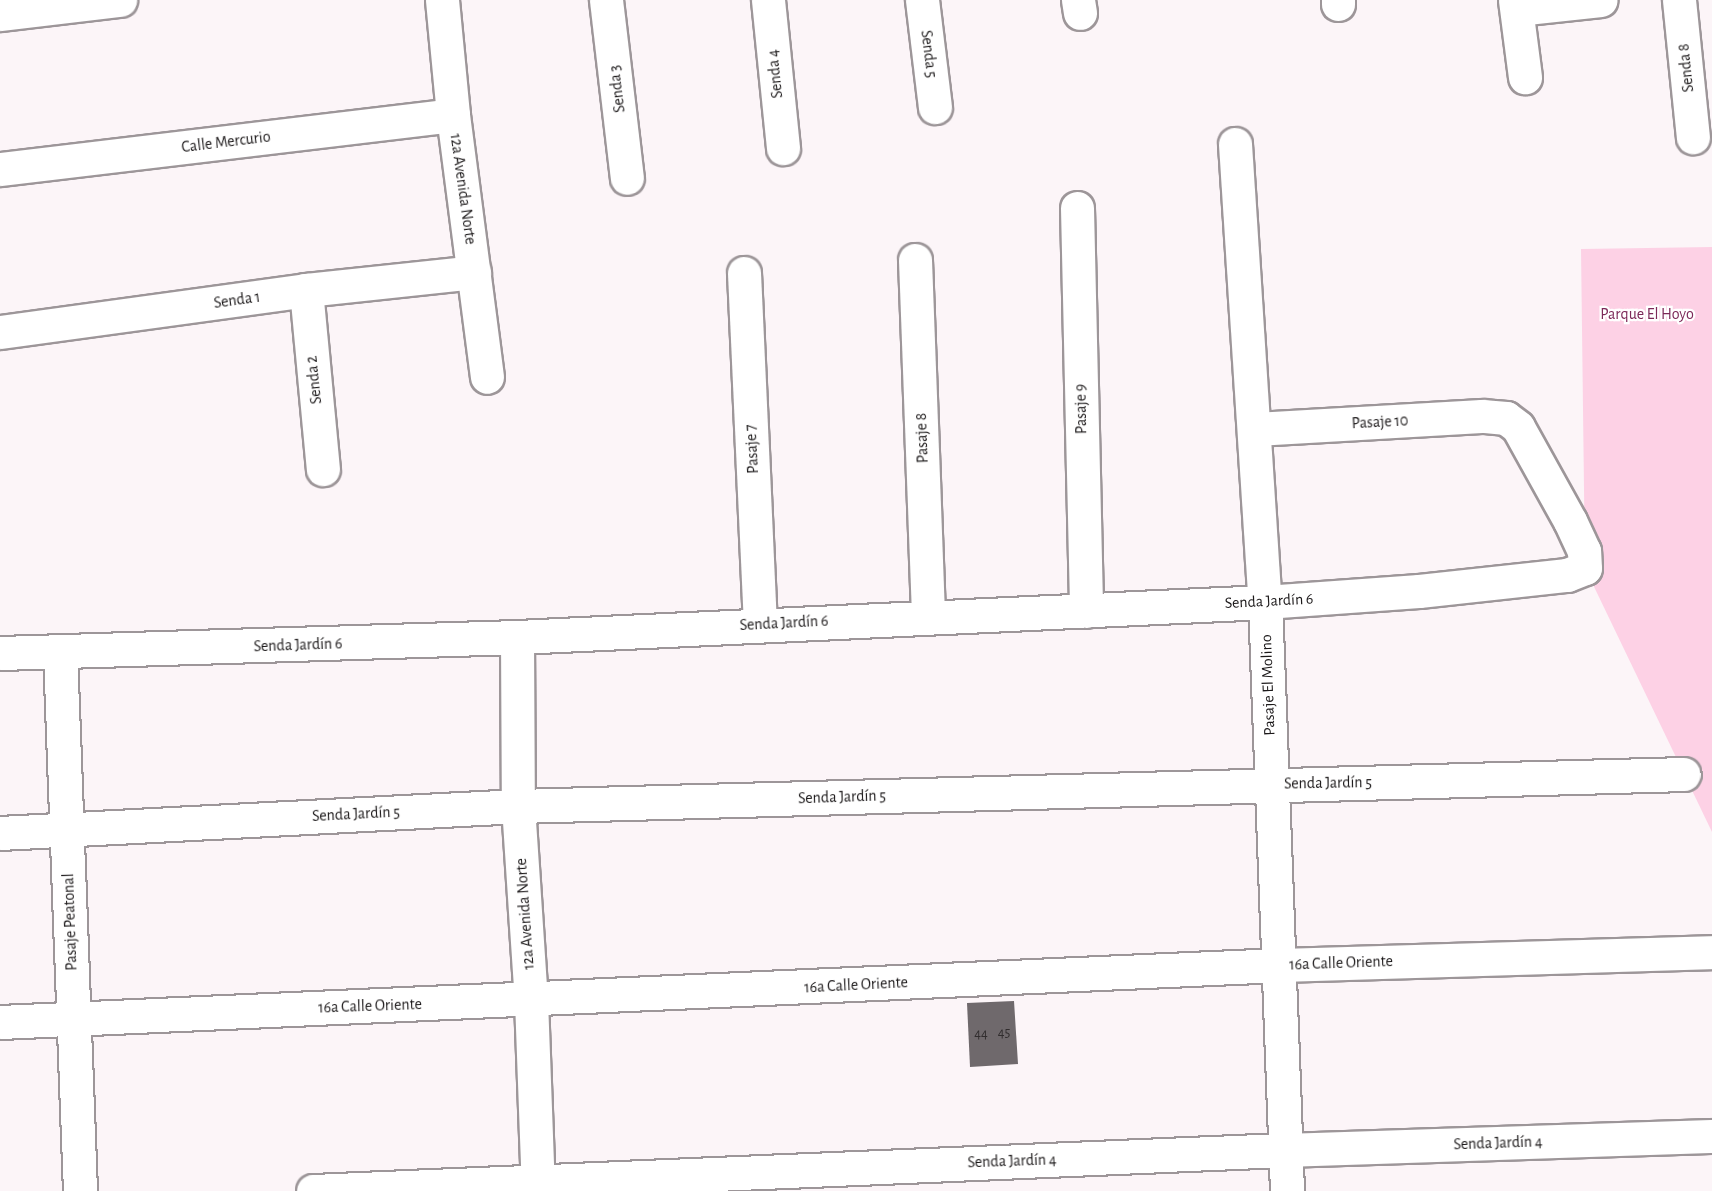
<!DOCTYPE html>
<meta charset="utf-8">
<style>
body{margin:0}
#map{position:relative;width:1712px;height:1191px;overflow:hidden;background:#fcf5f8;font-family:"Alegreya Sans",sans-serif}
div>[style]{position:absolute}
.green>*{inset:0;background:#fdd1e5}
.building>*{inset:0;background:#6f696c}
.roads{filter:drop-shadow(2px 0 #9d9699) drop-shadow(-2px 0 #9d9699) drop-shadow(0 2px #9d9699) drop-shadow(0 -2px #9d9699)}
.street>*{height:33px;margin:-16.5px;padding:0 16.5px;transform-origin:16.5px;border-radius:16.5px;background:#fff}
span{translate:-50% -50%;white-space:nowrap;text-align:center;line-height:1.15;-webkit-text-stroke:4.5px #fff;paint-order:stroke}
.number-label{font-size:14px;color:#312d2e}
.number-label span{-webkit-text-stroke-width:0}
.street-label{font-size:16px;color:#1c191a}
.park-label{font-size:16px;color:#7c2858}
</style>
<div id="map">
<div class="green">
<div style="clip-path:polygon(1712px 247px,1712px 832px,1585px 568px,1581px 249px)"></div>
</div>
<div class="building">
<div style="clip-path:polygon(1014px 1001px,1018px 1064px,970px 1067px,967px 1003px)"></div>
</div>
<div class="roads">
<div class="street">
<div style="left:442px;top:0;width:116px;rotate:84.5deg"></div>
<div style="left:453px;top:115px;width:264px;rotate:82.6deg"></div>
<div style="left:606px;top:0;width:179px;rotate:83.3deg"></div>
<div style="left:768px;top:0;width:149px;rotate:84.2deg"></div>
<div style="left:922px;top:0;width:108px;rotate:83.1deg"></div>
<div style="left:1078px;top:0;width:13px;rotate:81deg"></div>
<div style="left:1338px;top:0;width:4px;rotate:90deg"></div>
<div style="left:1515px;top:0;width:78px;rotate:82.6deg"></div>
<div style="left:1679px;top:0;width:138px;rotate:84.2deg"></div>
<div style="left:1517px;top:9px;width:84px;rotate:-6.1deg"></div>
<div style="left:0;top:14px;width:121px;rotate:-6.7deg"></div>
<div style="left:1235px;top:144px;width:459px;rotate:86.3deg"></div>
<div style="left:1265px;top:602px;width:589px;rotate:87.86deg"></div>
<div style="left:0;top:169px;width:456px;rotate:-6.8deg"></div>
<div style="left:1077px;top:208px;width:403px;rotate:88.7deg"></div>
<div style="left:915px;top:260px;width:357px;rotate:87.9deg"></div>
<div style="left:744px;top:273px;width:351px;rotate:87.4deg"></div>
<div style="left:306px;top:290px;width:180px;rotate:84.6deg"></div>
<div style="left:0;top:332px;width:309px;rotate:-7.8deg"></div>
<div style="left:306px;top:290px;width:169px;rotate:-6.1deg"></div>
<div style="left:517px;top:637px;width:169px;rotate:89.7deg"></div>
<div style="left:518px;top:806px;width:194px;rotate:86.2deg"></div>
<div style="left:531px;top:1000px;width:191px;rotate:87.9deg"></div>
<div style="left:0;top:653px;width:517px;rotate:-1.77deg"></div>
<div style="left:517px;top:637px;width:749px;rotate:-2.68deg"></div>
<div style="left:1265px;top:602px;width:154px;rotate:-4.1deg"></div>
<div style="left:1419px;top:591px;width:149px;rotate:-6.2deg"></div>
<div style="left:1567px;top:575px;width:19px;rotate:-21deg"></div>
<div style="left:1585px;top:568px;width:17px;rotate:-93deg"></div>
<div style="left:1584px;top:551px;width:33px;rotate:-115deg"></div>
<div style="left:1570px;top:521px;width:107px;rotate:-119deg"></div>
<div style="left:1518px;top:427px;width:15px;rotate:-143deg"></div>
<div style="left:1506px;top:418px;width:24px;rotate:-175deg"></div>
<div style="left:1482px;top:416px;width:228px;rotate:176.7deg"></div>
<div style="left:60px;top:653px;width:538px;rotate:87.87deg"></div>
<div style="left:0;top:833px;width:519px;rotate:-2.98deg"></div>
<div style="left:518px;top:806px;width:1166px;rotate:-1.57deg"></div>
<div style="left:0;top:1022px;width:1281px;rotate:-2.55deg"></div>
<div style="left:1280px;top:965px;width:432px;rotate:-1.7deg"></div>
<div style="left:313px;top:1191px;width:973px;rotate:-2.42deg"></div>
<div style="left:1285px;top:1150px;width:427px;rotate:-1.9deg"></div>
</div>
</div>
<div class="number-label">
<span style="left:1004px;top:1033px">45</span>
<span style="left:981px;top:1034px">44</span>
</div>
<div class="street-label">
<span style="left:929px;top:54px;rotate:83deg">Senda 5</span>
<span style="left:1686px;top:68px;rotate:-96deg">Senda 8</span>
<span style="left:775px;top:74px;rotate:-96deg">Senda 4</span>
<span style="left:617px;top:89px;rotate:-97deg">Senda 3</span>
<span style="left:226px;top:142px;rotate:-7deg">Calle Mercurio</span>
<span style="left:463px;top:189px;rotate:82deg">12a Avenida Norte</span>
<span style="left:237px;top:300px;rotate:-8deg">Senda 1</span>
<span style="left:314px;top:380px;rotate:-96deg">Senda 2</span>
<span style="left:1081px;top:409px;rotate:-91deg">Pasaje 9</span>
<span style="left:1380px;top:422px;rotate:-3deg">Pasaje 10</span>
<span style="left:922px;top:438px;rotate:-92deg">Pasaje 8</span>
<span style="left:752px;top:449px;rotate:-93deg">Pasaje 7</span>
<span style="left:1269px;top:601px;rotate:-3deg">Senda Jardín 6</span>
<span style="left:784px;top:623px;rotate:-3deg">Senda Jardín 6</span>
<span style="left:298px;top:645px;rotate:-2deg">Senda Jardín 6</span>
<span style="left:1268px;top:685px;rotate:-92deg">Pasaje El Molino</span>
<span style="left:1328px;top:783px;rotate:-1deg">Senda Jardín 5</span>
<span style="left:842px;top:797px;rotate:-2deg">Senda Jardín 5</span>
<span style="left:356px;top:814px;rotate:-3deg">Senda Jardín 5</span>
<span style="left:525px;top:914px;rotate:-94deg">12a Avenida Norte</span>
<span style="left:70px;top:922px;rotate:-92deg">Pasaje Peatonal</span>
<span style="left:1341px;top:963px;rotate:-2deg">16a Calle Oriente</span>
<span style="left:856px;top:985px;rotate:-3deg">16a Calle Oriente</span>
<span style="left:370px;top:1006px;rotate:-2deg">16a Calle Oriente</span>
<span style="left:1498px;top:1143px;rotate:-2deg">Senda Jardín 4</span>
<span style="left:1012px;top:1161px;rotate:-2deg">Senda Jardín 4</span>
</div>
<div class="park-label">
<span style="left:1647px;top:314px">Parque El Hoyo</span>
</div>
</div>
